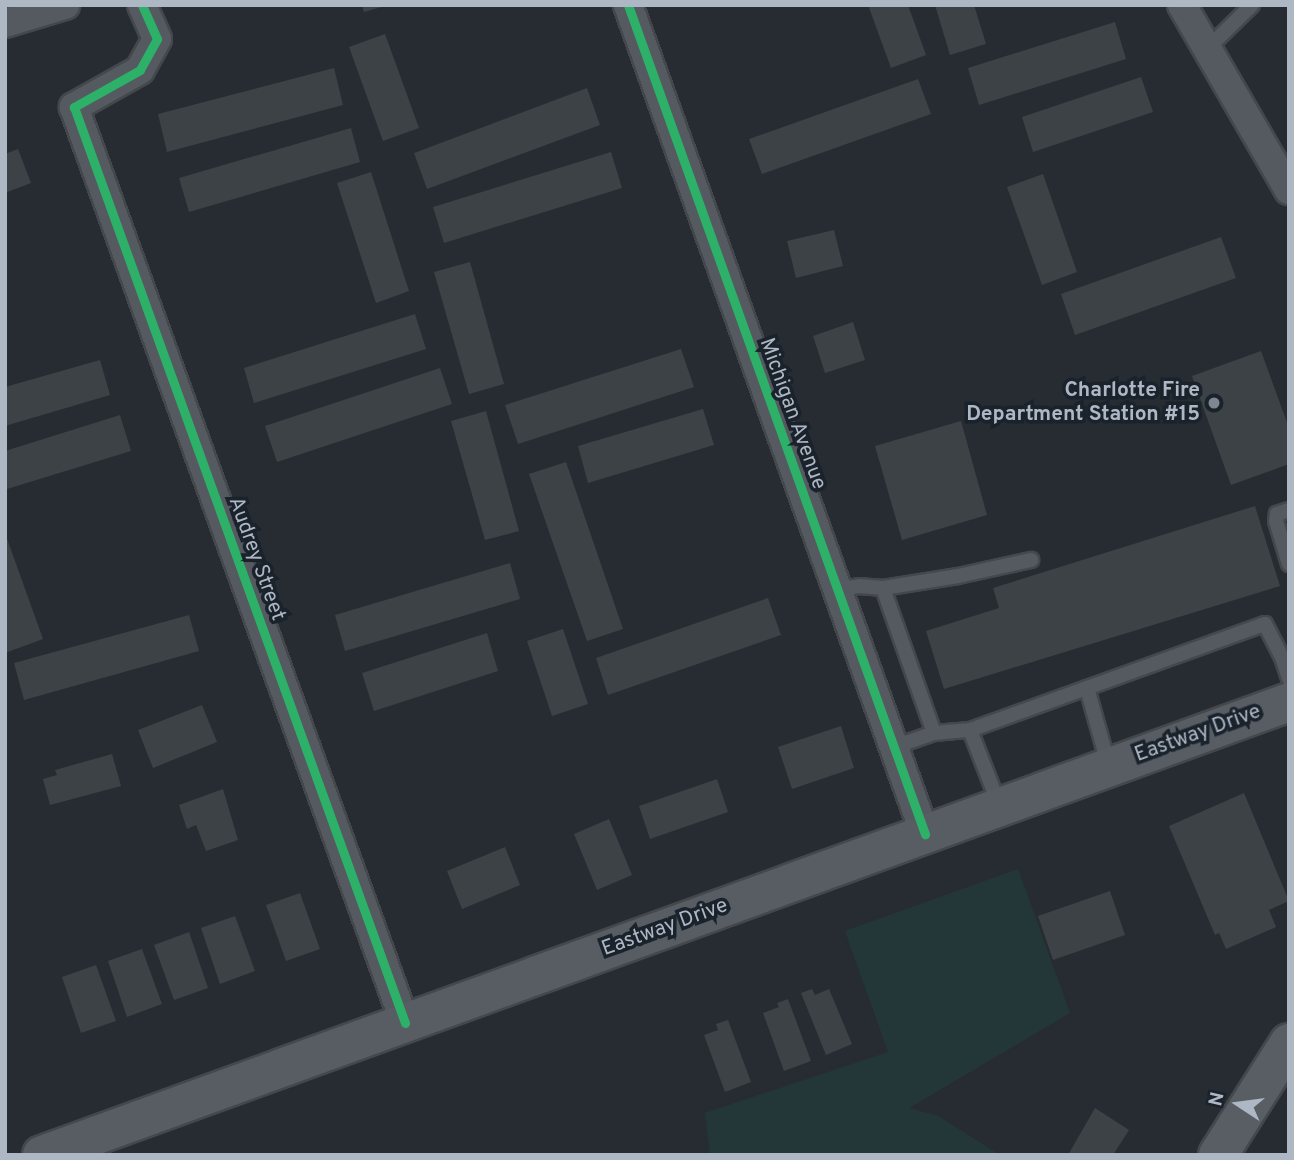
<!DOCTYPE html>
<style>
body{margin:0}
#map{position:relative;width:1294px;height:1160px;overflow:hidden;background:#262c32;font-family:Overpass,sans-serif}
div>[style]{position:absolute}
.green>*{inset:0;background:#243738}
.building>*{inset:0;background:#3d4247}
.roads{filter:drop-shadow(2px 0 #44484d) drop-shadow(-2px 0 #44484d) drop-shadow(0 2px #44484d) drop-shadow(0 -2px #44484d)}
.lane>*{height:14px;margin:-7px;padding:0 7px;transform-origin:7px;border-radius:7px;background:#555a60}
.street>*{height:28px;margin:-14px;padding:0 14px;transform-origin:14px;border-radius:14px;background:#555a60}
.secondary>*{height:38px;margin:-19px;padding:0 19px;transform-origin:19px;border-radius:19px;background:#595e65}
.primary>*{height:38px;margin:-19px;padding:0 19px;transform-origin:19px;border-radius:19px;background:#575d62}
.cycleway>*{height:9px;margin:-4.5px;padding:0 4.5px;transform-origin:4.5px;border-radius:4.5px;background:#2db169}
.dots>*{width:19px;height:19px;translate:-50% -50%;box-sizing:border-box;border:4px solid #1a222c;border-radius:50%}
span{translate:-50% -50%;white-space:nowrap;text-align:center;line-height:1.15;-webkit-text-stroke:7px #1a222c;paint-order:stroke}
.poi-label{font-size:21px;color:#aeb8c4;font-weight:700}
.right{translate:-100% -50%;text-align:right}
.street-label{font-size:21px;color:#aeb8c4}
.frame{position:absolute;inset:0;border:7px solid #aeb8c4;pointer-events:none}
.north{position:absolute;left:1203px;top:1069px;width:70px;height:70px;-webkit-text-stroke:5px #1a222c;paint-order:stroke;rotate:283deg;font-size:19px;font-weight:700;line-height:28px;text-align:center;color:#aeb8c4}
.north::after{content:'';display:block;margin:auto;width:24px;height:32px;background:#aeb8c4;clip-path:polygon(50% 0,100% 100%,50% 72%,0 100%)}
</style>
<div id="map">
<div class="green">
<div style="clip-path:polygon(1018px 869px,1070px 1013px,909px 1108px,938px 1116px,1000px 1155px,710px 1155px,705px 1113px,888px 1052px,845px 931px)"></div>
</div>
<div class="building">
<div style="clip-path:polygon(362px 5px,385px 5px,385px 6px,364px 12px)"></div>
<div style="clip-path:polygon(868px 5px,908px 5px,926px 55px,891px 68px)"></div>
<div style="clip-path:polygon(935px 5px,974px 5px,986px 44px,950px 55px)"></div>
<div style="clip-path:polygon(1115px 22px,1126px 59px,979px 105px,968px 68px)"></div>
<div style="clip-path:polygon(385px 34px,419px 128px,383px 141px,349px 47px)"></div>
<div style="clip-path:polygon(334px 68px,343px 105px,167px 152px,158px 114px)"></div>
<div style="clip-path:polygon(1141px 77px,1153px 112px,1033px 152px,1022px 117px)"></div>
<div style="clip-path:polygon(918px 79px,931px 114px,762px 174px,749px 139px)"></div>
<div style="clip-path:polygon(587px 88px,600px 125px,427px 189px,414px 153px)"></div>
<div style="clip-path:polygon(351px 128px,360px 162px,189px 212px,179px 178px)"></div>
<div style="clip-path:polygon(18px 149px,31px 183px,5px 193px,5px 154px)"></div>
<div style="clip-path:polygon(611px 152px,622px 188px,444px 243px,433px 207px)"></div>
<div style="clip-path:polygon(371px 172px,409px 291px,376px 303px,337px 183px)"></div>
<div style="clip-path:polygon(1043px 174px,1077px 272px,1042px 285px,1007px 187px)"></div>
<div style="clip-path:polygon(834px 230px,843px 266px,796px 278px,787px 241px)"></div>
<div style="clip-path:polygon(1221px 237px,1236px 278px,1075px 335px,1061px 294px)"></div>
<div style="clip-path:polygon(470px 262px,504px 384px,469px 394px,434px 272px)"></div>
<div style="clip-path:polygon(415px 314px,426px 349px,254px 403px,244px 368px)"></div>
<div style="clip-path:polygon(853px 322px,865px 360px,825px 373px,813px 336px)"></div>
<div style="clip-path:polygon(681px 349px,694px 387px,518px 444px,505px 405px)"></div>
<div style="clip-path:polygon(1261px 351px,1289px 428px,1289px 464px,1231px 485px,1192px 376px)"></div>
<div style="clip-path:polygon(100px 360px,110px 395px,5px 426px,5px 387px)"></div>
<div style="clip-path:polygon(440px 368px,452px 404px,277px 462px,265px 426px)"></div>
<div style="clip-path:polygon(703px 409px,714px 445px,588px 483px,578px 446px)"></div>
<div style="clip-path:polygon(486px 411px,519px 531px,485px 540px,451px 421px)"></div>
<div style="clip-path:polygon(120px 415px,131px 451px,7px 489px,5px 451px)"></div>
<div style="clip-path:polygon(961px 421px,987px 515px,902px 540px,875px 446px)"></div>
<div style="clip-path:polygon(566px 462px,623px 629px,587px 641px,529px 474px)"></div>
<div style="clip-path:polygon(1255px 506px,1280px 586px,944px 689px,926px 631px,999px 608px,993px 588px)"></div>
<div style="clip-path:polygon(5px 533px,43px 639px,5px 653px)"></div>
<div style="clip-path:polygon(510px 563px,520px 599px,345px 651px,335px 615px)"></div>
<div style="clip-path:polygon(768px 598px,781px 635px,608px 695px,596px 658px)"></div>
<div style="clip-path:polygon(189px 615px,199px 651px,24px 700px,14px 663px)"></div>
<div style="clip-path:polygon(563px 629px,588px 704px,552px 716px,527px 641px)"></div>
<div style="clip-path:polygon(487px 633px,498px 671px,374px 711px,362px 673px)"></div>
<div style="clip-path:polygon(202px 705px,217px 742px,153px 768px,138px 730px)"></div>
<div style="clip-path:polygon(841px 726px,854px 768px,792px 789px,778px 747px)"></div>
<div style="clip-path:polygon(112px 754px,121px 786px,50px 805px,43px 779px,57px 775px,55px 770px)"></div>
<div style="clip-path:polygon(717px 779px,728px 812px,650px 839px,639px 806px)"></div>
<div style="clip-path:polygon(223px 789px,238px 840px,206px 851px,196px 825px,187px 829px,179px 805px)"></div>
<div style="clip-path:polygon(1244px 793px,1289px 901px,1269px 910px,1276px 927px,1226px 949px,1219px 933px,1215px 935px,1169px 826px)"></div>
<div style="clip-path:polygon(609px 819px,632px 875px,597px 890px,574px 834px)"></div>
<div style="clip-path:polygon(505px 847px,520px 885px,462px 909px,447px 871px)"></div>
<div style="clip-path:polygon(1110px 891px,1125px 935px,1053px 960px,1038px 916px)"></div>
<div style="clip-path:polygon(300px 893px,320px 949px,286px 961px,266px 905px)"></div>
<div style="clip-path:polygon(235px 916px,255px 971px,220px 984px,201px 928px)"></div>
<div style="clip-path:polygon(189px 932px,208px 988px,174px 1000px,154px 945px)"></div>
<div style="clip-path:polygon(142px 949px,162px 1004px,127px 1017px,108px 961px)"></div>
<div style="clip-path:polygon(96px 965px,116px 1021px,81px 1033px,62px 977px)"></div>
<div style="clip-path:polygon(812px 989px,815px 995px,829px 989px,852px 1044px,826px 1055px,801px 993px)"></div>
<div style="clip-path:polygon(788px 999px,811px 1061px,784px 1071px,763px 1013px,779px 1007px,777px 1003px)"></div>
<div style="clip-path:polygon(728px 1020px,751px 1082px,725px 1092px,704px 1035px,718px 1030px,716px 1024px)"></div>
<div style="clip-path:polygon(1095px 1108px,1129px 1130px,1113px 1155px,1068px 1155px)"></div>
</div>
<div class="roads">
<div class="lane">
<div style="left:1207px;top:49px;width:63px;rotate:-44.4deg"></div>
<div style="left:1289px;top:510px;width:13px;rotate:162deg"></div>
<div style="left:1277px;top:514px;width:7px;rotate:98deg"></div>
<div style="left:1276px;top:521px;width:45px;rotate:73.2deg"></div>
<div style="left:837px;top:590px;width:22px;rotate:-10deg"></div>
<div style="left:859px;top:586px;width:24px;rotate:5deg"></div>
<div style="left:1087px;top:688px;width:82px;rotate:74.4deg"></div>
<div style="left:970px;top:730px;width:83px;rotate:68.7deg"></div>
<div style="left:934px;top:733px;width:154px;rotate:-109.4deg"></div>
<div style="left:883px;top:588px;width:76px;rotate:-9.1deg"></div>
<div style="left:958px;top:576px;width:75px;rotate:-12.4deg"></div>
<div style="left:894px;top:747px;width:42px;rotate:-19.3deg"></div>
<div style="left:934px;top:733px;width:36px;rotate:-5deg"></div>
<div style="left:970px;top:730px;width:313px;rotate:-19.8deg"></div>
<div style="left:1265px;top:624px;width:37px;rotate:63deg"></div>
<div style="left:1282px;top:657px;width:23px;rotate:72deg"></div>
</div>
<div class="street">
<div style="left:142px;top:5px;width:37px;rotate:66deg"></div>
<div style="left:157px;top:39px;width:35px;rotate:119deg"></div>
<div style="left:140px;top:70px;width:76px;rotate:150.7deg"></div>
<div style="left:74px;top:107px;width:974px;rotate:70.13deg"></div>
<div style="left:628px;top:5px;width:881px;rotate:70.29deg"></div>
<div style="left:1182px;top:5px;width:214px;rotate:60deg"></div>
<div style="left:5px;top:23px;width:63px;rotate:-16.7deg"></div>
</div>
<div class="secondary">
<div style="left:1218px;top:1155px;width:133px;rotate:-57.6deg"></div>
</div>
<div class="primary">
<div style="left:42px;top:1155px;width:1327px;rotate:-19.96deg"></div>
</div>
</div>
<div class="cycleway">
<div style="left:142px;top:5px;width:37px;rotate:66deg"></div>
<div style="left:157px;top:39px;width:35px;rotate:119deg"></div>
<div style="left:140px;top:70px;width:76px;rotate:150.7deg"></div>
<div style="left:74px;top:107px;width:974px;rotate:70.13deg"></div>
<div style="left:628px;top:5px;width:881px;rotate:70.29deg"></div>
</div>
<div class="dots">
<div style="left:1214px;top:403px;background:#7e8791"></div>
</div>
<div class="poi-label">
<span class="right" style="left:1200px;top:403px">Charlotte Fire<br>Department Station #15</span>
</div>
<div class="street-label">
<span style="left:792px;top:414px;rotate:70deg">Michigan Avenue</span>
<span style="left:256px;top:559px;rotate:70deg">Audrey Street</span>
<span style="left:1198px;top:734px;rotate:-20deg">Eastway Drive</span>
<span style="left:665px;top:928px;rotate:-20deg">Eastway Drive</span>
</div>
<div class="frame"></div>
<div class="north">N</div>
</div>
